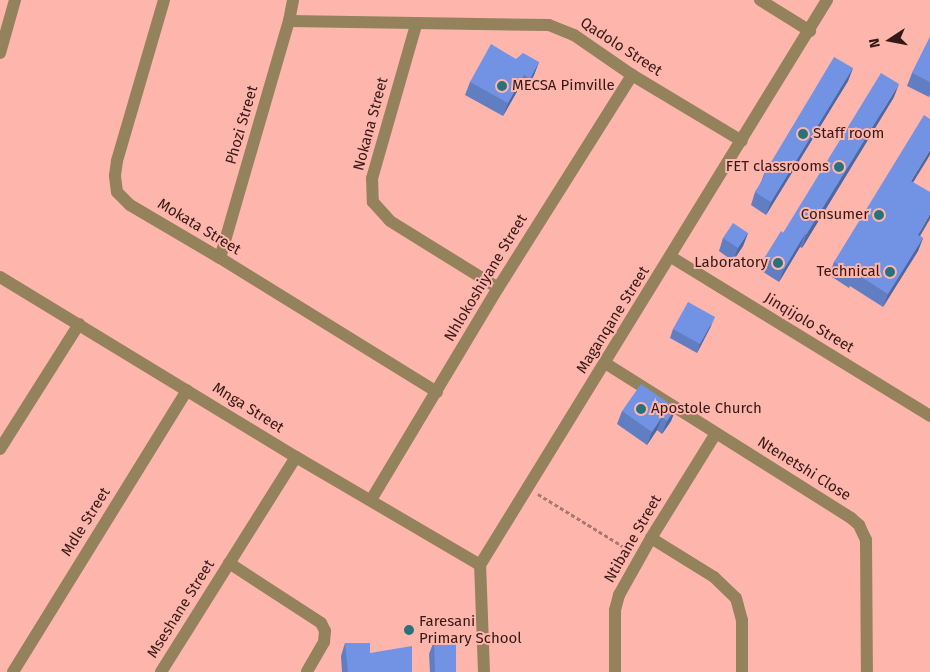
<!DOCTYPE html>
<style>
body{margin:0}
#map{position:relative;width:930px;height:672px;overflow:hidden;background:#feb5ac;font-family:"Fira Sans",sans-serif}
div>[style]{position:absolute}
.path>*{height:2.5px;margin-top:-1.25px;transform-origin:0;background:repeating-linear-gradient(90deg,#ad7670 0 4px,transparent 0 6.5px)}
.minor>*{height:12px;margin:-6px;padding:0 6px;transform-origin:6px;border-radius:6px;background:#93825c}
.wall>*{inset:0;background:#627ec3}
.shaded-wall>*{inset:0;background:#50669f}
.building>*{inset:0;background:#7292e3}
.dots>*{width:14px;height:14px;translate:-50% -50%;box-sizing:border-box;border:2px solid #feb5ac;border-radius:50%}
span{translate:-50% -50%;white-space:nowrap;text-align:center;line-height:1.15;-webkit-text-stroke:4px #feb5ac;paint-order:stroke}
.street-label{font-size:15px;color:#341916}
.poi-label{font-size:15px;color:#341916}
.left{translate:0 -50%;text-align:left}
.right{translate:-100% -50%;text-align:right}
.north{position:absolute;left:865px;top:15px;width:50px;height:50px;-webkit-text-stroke:4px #feb5ac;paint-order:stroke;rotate:259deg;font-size:14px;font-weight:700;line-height:20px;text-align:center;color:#341916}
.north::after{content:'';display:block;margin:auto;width:18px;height:22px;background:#341916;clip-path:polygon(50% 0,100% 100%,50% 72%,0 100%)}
</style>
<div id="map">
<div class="path">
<div style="left:538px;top:494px;width:107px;rotate:31.6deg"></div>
</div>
<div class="minor">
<div style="left:164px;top:0;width:168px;rotate:106.3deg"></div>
<div style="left:117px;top:161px;width:15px;rotate:98deg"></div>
<div style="left:115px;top:176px;width:16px;rotate:83deg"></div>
<div style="left:117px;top:192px;width:18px;rotate:45deg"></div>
<div style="left:130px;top:205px;width:104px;rotate:30.5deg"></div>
<div style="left:220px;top:258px;width:255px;rotate:31.7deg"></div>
<div style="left:760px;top:0;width:59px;rotate:31.8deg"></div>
<div style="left:289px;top:21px;width:260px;rotate:0.9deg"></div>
<div style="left:549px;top:25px;width:27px;rotate:22deg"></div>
<div style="left:574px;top:35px;width:70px;rotate:34.6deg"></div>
<div style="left:632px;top:75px;width:128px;rotate:31deg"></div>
<div style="left:416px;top:25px;width:159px;rotate:106deg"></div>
<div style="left:372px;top:178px;width:24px;rotate:88deg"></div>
<div style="left:373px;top:202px;width:25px;rotate:48deg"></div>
<div style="left:390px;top:221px;width:127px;rotate:31.8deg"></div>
<div style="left:0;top:53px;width:55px;rotate:-74.2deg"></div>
<div style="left:671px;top:257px;width:304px;rotate:31.5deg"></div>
<div style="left:220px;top:258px;width:247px;rotate:-73.8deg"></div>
<div style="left:289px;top:21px;width:21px;rotate:-79deg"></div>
<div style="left:0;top:277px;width:346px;rotate:31.3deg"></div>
<div style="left:296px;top:457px;width:213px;rotate:30.4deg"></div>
<div style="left:605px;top:363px;width:291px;rotate:32.2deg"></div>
<div style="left:851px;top:518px;width:11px;rotate:41deg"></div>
<div style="left:859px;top:525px;width:17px;rotate:65deg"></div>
<div style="left:866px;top:540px;width:132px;rotate:89.6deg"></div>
<div style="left:0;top:449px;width:148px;rotate:-57.7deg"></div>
<div style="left:371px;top:500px;width:247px;rotate:-59.1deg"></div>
<div style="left:498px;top:288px;width:252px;rotate:-57.8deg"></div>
<div style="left:651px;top:538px;width:74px;rotate:31.8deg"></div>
<div style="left:714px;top:577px;width:30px;rotate:44deg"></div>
<div style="left:736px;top:598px;width:23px;rotate:75deg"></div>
<div style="left:742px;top:620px;width:52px;rotate:90deg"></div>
<div style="left:229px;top:563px;width:110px;rotate:33.1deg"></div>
<div style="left:321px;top:623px;width:9px;rotate:63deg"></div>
<div style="left:325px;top:631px;width:11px;rotate:95deg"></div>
<div style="left:324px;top:642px;width:34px;rotate:120deg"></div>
<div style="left:13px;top:672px;width:331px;rotate:-58.3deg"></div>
<div style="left:161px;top:672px;width:254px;rotate:-57.9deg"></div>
<div style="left:484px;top:672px;width:107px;rotate:-92.1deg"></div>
<div style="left:480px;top:565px;width:663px;rotate:-58.44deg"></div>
<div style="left:615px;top:672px;width:62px;rotate:-90deg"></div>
<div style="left:615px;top:610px;width:16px;rotate:-75deg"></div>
<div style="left:619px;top:595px;width:65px;rotate:-60.7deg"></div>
<div style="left:651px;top:538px;width:123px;rotate:-58.2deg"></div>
</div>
<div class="wall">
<div style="clip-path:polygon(930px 37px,930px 95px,929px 97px,907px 86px,912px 73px)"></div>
<div style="clip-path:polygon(516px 59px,539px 62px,534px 75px,525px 92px,519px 88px,503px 116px,465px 95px,470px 82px)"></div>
<div style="clip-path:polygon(853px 68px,848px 81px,766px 215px,751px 205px,755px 192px,760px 185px,764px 174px)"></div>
<div style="clip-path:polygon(894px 97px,802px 248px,800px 247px,779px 282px,760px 270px,765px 257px,783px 233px)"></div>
<div style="clip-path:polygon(913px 183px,920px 236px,923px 238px,918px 251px,883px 307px,850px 286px,849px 288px,829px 275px,834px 262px)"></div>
<div style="clip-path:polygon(748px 233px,743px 246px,733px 261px,719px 251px,723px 238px)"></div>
<div style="clip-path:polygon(711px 326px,697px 353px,670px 338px,673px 329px)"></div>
<div style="clip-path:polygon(676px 408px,671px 421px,662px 434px,657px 430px,647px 445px,617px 424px,622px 411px)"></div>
<div style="clip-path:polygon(434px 641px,456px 672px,430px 672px,429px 654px)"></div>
<div style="clip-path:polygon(345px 643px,370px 653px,412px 672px,342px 672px,341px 656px)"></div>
</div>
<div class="shaded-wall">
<div style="clip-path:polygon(539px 62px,534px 75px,525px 92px,530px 79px)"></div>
<div style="clip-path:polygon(853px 68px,848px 81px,766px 215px,771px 202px)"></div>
<div style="clip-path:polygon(524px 75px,519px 88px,503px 116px,508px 103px)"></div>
<div style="clip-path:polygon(899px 84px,894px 97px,802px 248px,806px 235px)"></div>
<div style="clip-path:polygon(930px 150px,930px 155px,906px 194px,911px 181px)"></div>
<div style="clip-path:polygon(930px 214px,930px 219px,913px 248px,918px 235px)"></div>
<div style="clip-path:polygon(748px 233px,743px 246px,733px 261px,738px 248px)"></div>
<div style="clip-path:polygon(805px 234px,800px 247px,779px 282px,784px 269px)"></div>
<div style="clip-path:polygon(923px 238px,918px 251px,883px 307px,888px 294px)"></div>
<div style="clip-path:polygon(715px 317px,711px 326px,697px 353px,700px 344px)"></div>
<div style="clip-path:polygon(676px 408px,671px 421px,662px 434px,667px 421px)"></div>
<div style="clip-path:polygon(662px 417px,657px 430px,647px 445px,652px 432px)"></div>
</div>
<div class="building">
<div style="clip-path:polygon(930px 37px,930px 82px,912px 73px)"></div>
<div style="clip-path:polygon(491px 44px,516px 59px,523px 53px,539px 62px,530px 79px,524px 75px,508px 103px,470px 82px)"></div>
<div style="clip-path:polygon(834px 57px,853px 68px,771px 202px,755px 192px,765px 175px,764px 174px)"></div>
<div style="clip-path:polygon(881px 73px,899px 84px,806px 235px,805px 234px,784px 269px,765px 257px,781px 231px,783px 233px)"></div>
<div style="clip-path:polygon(924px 115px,930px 119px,930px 150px,911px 181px,930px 192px,930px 214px,918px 235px,923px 238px,888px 294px,855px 273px,854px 275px,834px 262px)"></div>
<div style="clip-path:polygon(733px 223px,748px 233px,738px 248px,723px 238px)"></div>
<div style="clip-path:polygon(688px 302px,715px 317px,700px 344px,673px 329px)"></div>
<div style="clip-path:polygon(641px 384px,676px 408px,667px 421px,662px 417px,652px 432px,622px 411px)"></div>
<div style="clip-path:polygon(434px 641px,456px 641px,456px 672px,435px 672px)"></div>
<div style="clip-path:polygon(345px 643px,370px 643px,370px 653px,412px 646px,412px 672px,348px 672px)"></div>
</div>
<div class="dots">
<div style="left:502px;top:86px;background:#29727b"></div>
<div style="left:803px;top:134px;background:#29727b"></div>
<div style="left:839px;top:167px;background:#29727b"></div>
<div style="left:879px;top:215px;background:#29727b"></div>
<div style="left:778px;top:263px;background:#29727b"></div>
<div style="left:890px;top:272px;background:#29727b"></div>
<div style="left:641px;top:409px;background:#29727b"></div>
<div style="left:409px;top:630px;background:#29727b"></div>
</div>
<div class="street-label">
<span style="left:621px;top:47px;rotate:33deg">Qadolo Street</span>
<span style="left:371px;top:124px;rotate:-75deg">Nokana Street</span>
<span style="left:242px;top:125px;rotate:-74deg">Phozi Street</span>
<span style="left:199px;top:227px;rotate:31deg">Mokata Street</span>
<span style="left:486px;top:278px;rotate:-59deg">Nhlokoshiyane Street</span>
<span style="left:613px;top:320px;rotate:-58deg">Maganqane Street</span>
<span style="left:809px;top:323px;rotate:31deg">Jinqijolo Street</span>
<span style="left:248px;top:408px;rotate:32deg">Mnga Street</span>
<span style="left:804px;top:469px;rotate:32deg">Ntenetshi Close</span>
<span style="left:86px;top:522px;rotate:-58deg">Mdle Street</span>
<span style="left:633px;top:539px;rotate:-60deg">Ntibane Street</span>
<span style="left:181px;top:609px;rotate:-58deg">Mseshane Street</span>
</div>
<div class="poi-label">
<span class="left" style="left:512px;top:86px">MECSA Pimville</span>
<span class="left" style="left:813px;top:134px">Staff room</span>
<span class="right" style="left:829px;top:167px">FET classrooms</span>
<span class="right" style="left:869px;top:215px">Consumer</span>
<span class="right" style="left:768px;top:263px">Laboratory</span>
<span class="right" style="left:880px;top:272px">Technical</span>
<span class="left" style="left:651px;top:409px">Apostole Church</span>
<span class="left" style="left:419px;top:630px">Faresani<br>Primary School</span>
</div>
<div class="north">N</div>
</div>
